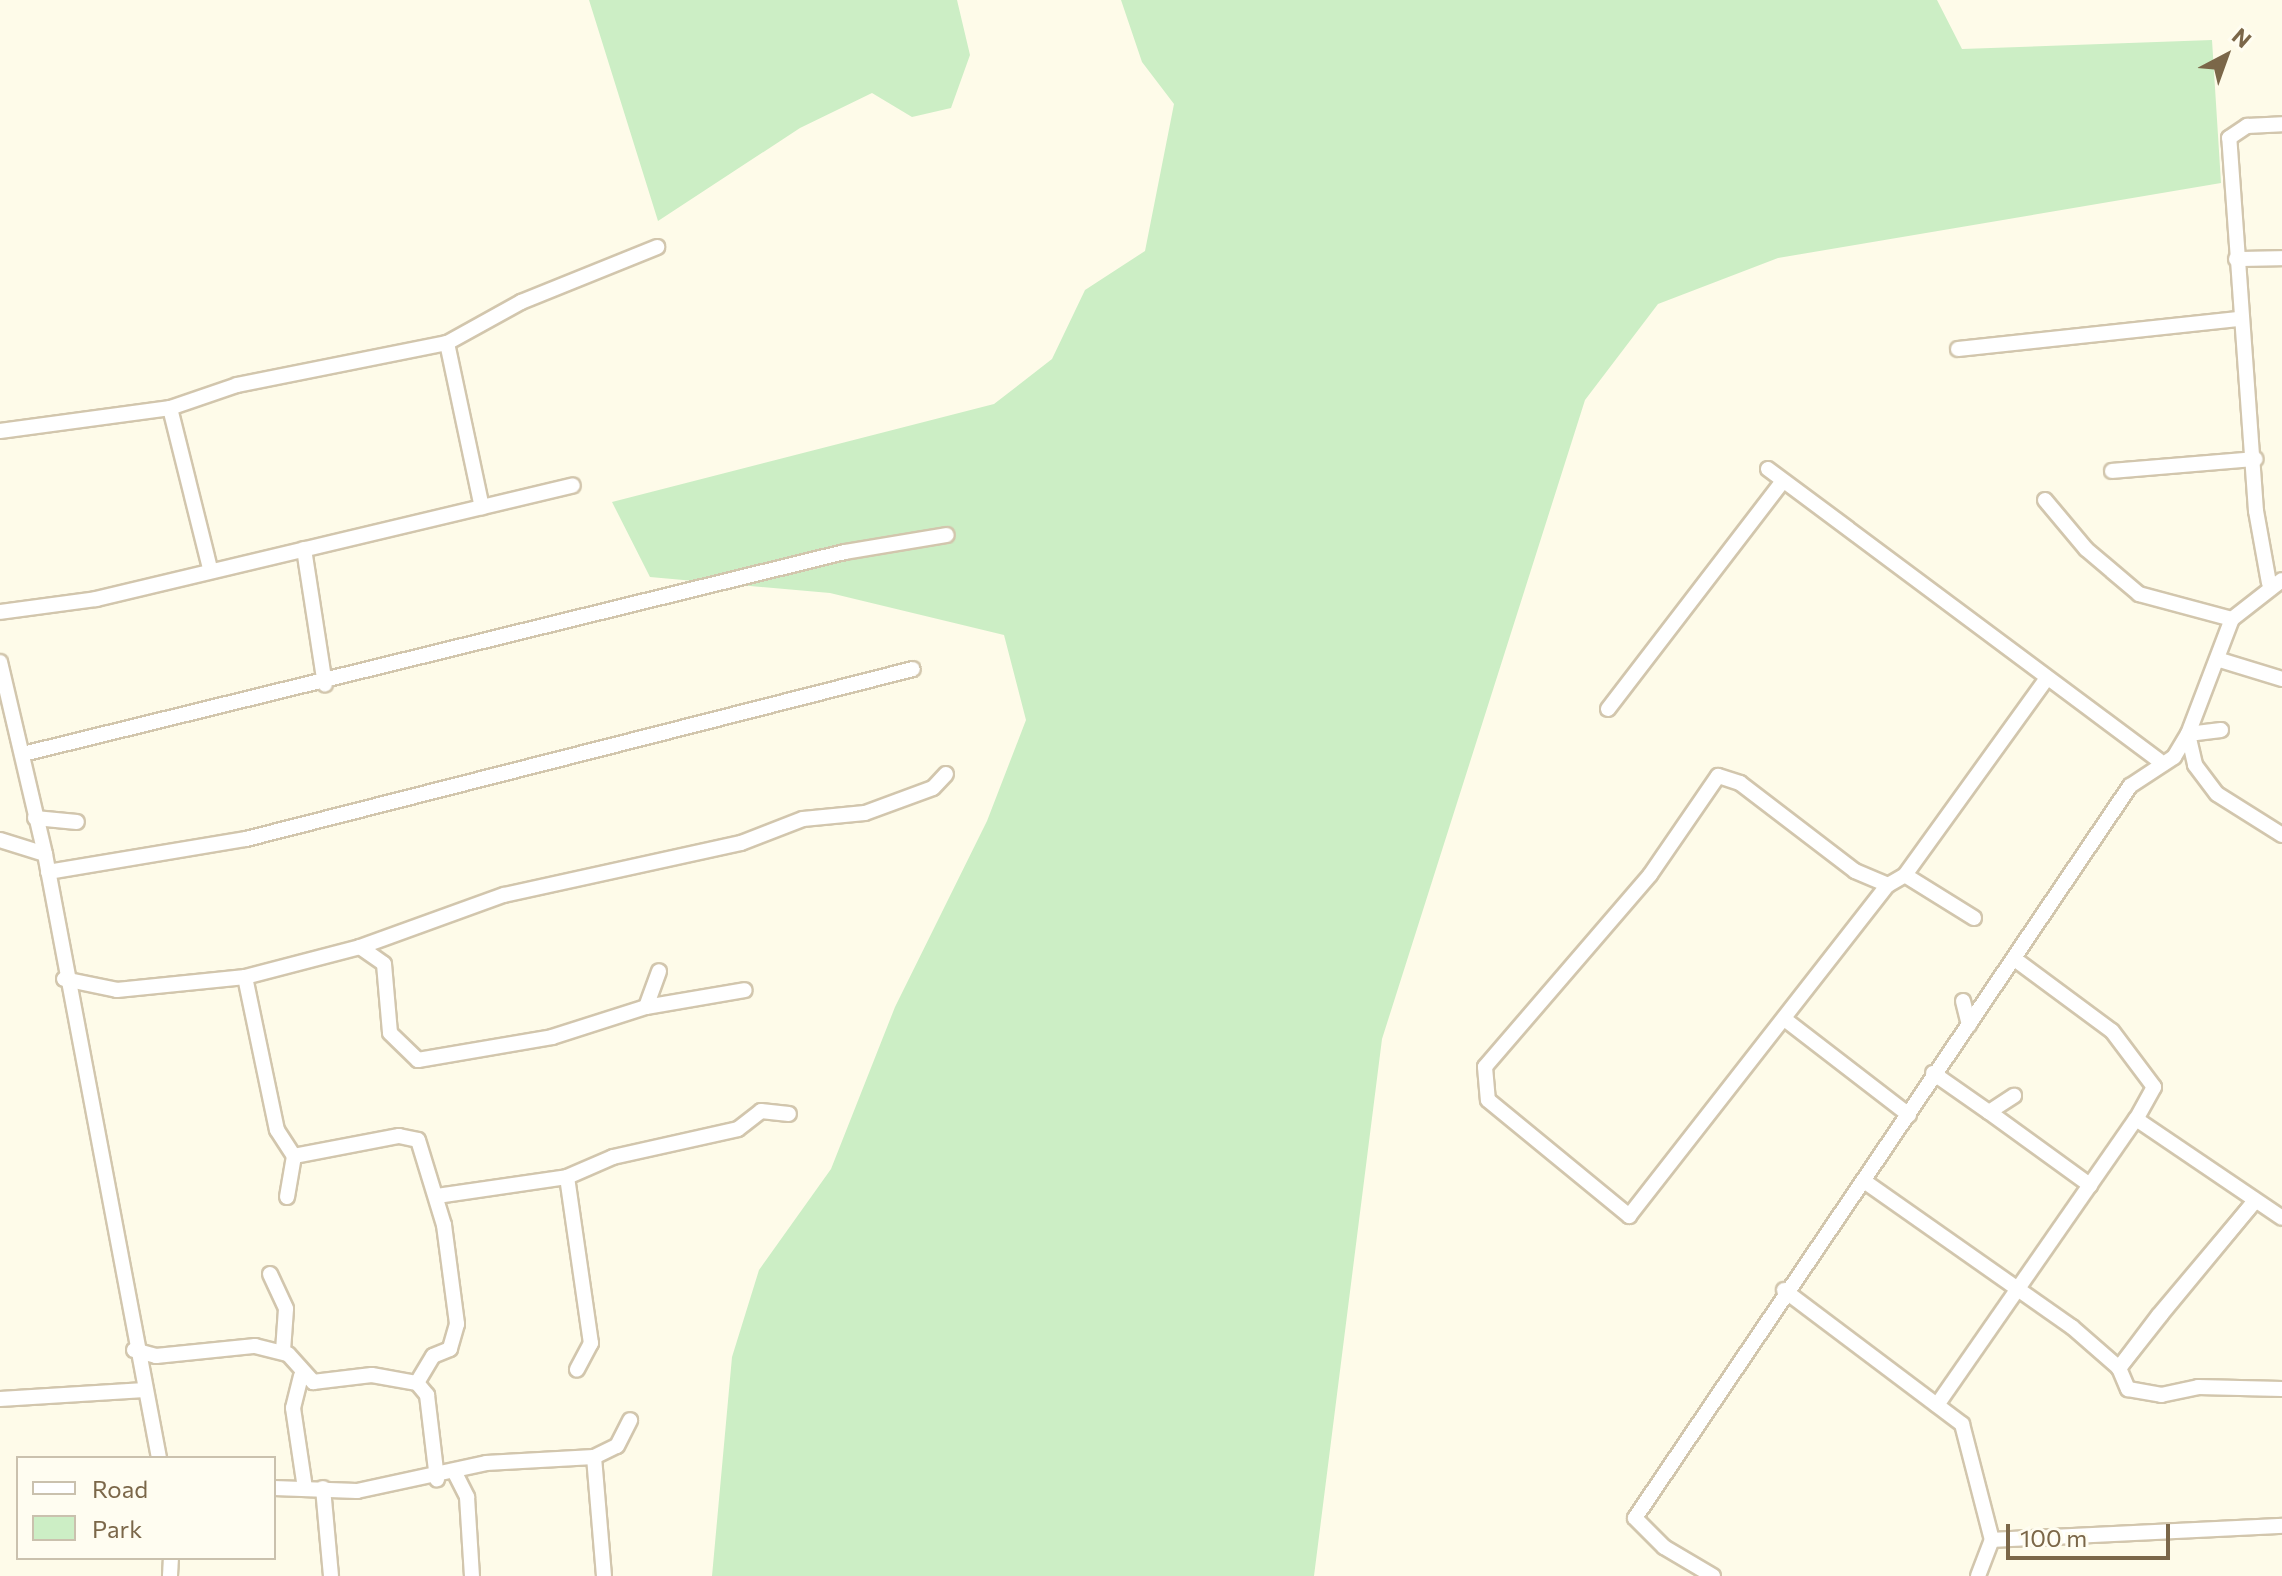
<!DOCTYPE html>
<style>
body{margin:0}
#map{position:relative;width:2282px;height:1576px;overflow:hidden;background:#fefbe9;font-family:Commissioner,sans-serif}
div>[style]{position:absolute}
.green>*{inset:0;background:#cceec5}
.roads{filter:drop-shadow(2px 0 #d2c6ad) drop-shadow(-2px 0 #d2c6ad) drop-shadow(0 2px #d2c6ad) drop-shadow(0 -2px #d2c6ad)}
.minor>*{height:14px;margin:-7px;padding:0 7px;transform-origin:7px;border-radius:7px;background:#fff}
span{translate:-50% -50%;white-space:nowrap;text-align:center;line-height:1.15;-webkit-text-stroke:6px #fffdf1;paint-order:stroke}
.legend{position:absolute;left:16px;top:1456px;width:260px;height:104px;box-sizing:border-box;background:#fffdf1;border:2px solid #cac1ae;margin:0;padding:10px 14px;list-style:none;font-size:24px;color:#7b6749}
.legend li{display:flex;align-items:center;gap:16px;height:40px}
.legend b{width:40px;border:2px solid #cac1ae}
.north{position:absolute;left:2186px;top:16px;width:80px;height:80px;-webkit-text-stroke:6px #fffdf1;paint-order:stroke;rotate:41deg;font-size:22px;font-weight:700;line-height:32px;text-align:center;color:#7b6749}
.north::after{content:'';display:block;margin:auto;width:28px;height:36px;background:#7b6749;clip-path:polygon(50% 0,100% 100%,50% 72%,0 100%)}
.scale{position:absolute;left:2006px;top:1524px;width:164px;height:36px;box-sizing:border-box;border:4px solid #7b6749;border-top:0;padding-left:10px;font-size:24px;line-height:28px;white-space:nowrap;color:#7b6749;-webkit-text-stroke:6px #fffdf1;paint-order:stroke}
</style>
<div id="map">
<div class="green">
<div style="clip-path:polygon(589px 0,957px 0,970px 55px,951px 108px,912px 117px,872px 93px,800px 128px,658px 221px)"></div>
<div style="clip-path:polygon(1121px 0,1937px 0,1962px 49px,2212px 40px,2221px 183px,1778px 258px,1658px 304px,1585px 400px,1382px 1039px,1314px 1576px,712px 1576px,732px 1357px,759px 1270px,831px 1169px,895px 1007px,987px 821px,1026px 720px,1004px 635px,830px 593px,650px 577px,612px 502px,994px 404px,1052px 359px,1085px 290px,1145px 251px,1174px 104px,1142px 62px)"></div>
</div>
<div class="roads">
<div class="minor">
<div style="left:2236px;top:259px;width:46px;rotate:-1.2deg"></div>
<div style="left:447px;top:343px;width:85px;rotate:-29deg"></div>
<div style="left:521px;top:302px;width:147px;rotate:-22deg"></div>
<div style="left:1958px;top:349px;width:284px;rotate:-6.1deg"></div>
<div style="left:170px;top:408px;width:165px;rotate:76deg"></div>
<div style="left:0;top:431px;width:172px;rotate:-7.7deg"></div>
<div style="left:170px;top:408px;width:71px;rotate:-18.9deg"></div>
<div style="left:237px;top:385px;width:214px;rotate:-11.3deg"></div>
<div style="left:447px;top:343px;width:168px;rotate:78deg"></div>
<div style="left:1768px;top:469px;width:487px;rotate:36.7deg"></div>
<div style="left:2112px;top:471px;width:144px;rotate:-4.8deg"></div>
<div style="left:2045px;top:500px;width:64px;rotate:50.1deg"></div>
<div style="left:2086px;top:549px;width:70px;rotate:40.3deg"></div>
<div style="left:2139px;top:594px;width:96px;rotate:15deg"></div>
<div style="left:304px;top:549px;width:137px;rotate:81.2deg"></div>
<div style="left:2269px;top:583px;width:73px;rotate:-100.2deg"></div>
<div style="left:2256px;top:511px;width:374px;rotate:-94.1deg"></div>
<div style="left:2229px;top:138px;width:22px;rotate:-34deg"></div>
<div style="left:2247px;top:126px;width:35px;rotate:-3deg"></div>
<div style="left:0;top:612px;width:97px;rotate:-7.7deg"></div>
<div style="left:96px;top:599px;width:490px;rotate:-13.4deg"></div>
<div style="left:2220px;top:660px;width:65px;rotate:17deg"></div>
<div style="left:0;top:662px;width:197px;rotate:76.8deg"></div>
<div style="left:45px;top:854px;width:615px;rotate:79.31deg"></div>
<div style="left:1608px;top:709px;width:287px;rotate:-52.5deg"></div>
<div style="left:2221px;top:730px;width:33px;rotate:173deg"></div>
<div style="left:2188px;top:734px;width:123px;rotate:-69.1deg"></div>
<div style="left:2232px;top:619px;width:63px;rotate:-38deg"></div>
<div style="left:23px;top:754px;width:846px;rotate:-13.81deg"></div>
<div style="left:845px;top:552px;width:103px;rotate:-9.5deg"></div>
<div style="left:35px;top:818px;width:42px;rotate:5.4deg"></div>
<div style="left:0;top:840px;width:47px;rotate:17.3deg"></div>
<div style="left:48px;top:872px;width:201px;rotate:-9.5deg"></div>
<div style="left:246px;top:839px;width:688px;rotate:-14.3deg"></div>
<div style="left:1888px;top:885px;width:36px;rotate:-157deg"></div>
<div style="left:1855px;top:871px;width:145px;rotate:-142.6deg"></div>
<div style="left:1740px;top:783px;width:23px;rotate:-162deg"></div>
<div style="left:1718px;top:776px;width:120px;rotate:124.5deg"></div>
<div style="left:1650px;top:875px;width:253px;rotate:130.7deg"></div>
<div style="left:1485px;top:1067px;width:33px;rotate:85deg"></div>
<div style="left:1488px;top:1100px;width:183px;rotate:39.4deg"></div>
<div style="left:1629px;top:1216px;width:420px;rotate:-52deg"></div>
<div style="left:1888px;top:885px;width:20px;rotate:-30deg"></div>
<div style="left:1974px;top:918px;width:81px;rotate:-148.1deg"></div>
<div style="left:1905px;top:875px;width:239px;rotate:-54.2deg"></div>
<div style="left:360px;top:947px;width:29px;rotate:35deg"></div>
<div style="left:384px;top:964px;width:69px;rotate:85deg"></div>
<div style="left:390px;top:1033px;width:39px;rotate:44deg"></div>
<div style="left:418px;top:1060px;width:136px;rotate:-9.7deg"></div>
<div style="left:552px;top:1037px;width:99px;rotate:-17.7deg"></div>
<div style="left:646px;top:1007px;width:100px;rotate:-9.7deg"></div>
<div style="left:2020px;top:963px;width:114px;rotate:36.5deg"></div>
<div style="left:2112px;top:1031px;width:70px;rotate:53.1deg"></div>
<div style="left:2154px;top:1087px;width:37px;rotate:119deg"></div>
<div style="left:245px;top:977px;width:156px;rotate:78.2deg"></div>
<div style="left:277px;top:1130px;width:31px;rotate:57deg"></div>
<div style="left:64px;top:979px;width:54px;rotate:11.7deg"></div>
<div style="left:117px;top:990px;width:129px;rotate:-5.8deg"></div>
<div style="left:245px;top:977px;width:119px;rotate:-14.6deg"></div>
<div style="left:360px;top:947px;width:153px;rotate:-19.9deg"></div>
<div style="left:504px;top:895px;width:243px;rotate:-12.4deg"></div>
<div style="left:741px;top:843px;width:66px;rotate:-21.2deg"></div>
<div style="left:803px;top:819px;width:62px;rotate:-5.5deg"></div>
<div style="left:865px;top:813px;width:72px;rotate:-20.2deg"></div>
<div style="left:933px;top:788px;width:19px;rotate:-47deg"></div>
<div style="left:1963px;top:1001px;width:25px;rotate:76deg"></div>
<div style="left:646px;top:1007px;width:38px;rotate:-70deg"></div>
<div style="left:1787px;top:1021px;width:154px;rotate:37.6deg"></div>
<div style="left:1933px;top:1073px;width:68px;rotate:34.9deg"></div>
<div style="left:1989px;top:1112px;width:30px;rotate:-33deg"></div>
<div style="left:1989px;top:1112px;width:125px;rotate:35.9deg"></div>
<div style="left:294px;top:1156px;width:107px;rotate:-10.8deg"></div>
<div style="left:399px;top:1136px;width:19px;rotate:12deg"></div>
<div style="left:418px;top:1140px;width:89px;rotate:73deg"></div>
<div style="left:444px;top:1225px;width:100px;rotate:82.5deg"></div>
<div style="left:457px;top:1324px;width:26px;rotate:106deg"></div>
<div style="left:450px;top:1349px;width:18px;rotate:158deg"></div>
<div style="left:433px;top:1356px;width:31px;rotate:121deg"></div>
<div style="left:567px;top:1177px;width:168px;rotate:81.8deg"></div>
<div style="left:591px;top:1343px;width:30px;rotate:118deg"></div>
<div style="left:1864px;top:1181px;width:254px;rotate:35.1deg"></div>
<div style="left:2072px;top:1327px;width:62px;rotate:41.1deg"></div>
<div style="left:2119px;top:1368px;width:23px;rotate:67deg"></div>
<div style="left:2128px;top:1389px;width:34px;rotate:10deg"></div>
<div style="left:2161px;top:1395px;width:38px;rotate:-12deg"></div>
<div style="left:2198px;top:1387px;width:84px;rotate:1.4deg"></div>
<div style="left:437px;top:1196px;width:131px;rotate:-8.3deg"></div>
<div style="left:567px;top:1177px;width:50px;rotate:-23.5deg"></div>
<div style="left:613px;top:1157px;width:128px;rotate:-12.6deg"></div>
<div style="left:738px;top:1129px;width:29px;rotate:-38deg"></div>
<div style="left:761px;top:1111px;width:28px;rotate:6deg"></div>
<div style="left:287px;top:1197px;width:42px;rotate:-80.3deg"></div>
<div style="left:2254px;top:1202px;width:146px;rotate:129.5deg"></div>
<div style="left:2161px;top:1315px;width:68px;rotate:128.4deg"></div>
<div style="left:2119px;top:1368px;width:66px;rotate:-53deg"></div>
<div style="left:2159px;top:1315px;width:148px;rotate:-49.9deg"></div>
<div style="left:270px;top:1274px;width:38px;rotate:65deg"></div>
<div style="left:286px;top:1309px;width:42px;rotate:94.1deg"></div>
<div style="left:1784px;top:1290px;width:223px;rotate:37deg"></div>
<div style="left:1962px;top:1424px;width:120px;rotate:75.5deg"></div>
<div style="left:134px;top:1350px;width:23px;rotate:15deg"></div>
<div style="left:156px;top:1356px;width:100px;rotate:-5.8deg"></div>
<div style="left:255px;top:1346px;width:34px;rotate:14deg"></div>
<div style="left:288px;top:1354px;width:38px;rotate:48deg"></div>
<div style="left:313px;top:1382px;width:59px;rotate:-6.8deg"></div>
<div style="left:372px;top:1375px;width:46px;rotate:10.1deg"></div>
<div style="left:417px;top:1383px;width:16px;rotate:50deg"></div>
<div style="left:427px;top:1395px;width:85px;rotate:83.2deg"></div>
<div style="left:301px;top:1376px;width:33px;rotate:104deg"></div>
<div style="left:293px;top:1408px;width:81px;rotate:81.5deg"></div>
<div style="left:0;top:1399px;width:145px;rotate:-3.6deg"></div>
<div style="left:1937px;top:1405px;width:348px;rotate:-55.2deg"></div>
<div style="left:2136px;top:1119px;width:176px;rotate:34.1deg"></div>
<div style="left:594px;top:1457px;width:119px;rotate:85.2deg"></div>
<div style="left:455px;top:1473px;width:27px;rotate:63deg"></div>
<div style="left:467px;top:1497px;width:79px;rotate:86.4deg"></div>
<div style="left:274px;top:1488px;width:83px;rotate:2.1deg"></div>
<div style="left:357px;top:1491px;width:132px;rotate:-12.2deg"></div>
<div style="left:486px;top:1463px;width:108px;rotate:-3.2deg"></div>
<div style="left:594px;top:1457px;width:25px;rotate:-26deg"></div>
<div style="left:617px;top:1446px;width:29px;rotate:-63deg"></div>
<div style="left:323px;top:1488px;width:88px;rotate:84.8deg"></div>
<div style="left:170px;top:1576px;width:18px;rotate:-87deg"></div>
<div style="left:1713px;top:1576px;width:57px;rotate:-149.4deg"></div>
<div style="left:1664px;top:1547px;width:41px;rotate:-135deg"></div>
<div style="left:1635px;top:1518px;width:884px;rotate:-55.93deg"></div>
<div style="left:2130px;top:786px;width:53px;rotate:-33.4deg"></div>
<div style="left:2174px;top:757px;width:27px;rotate:-59deg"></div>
<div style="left:2188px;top:734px;width:32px;rotate:77deg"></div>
<div style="left:2195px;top:765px;width:36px;rotate:53deg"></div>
<div style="left:2217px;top:794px;width:77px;rotate:32.2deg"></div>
<div style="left:1978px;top:1576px;width:39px;rotate:-69deg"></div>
<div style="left:1992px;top:1540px;width:290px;rotate:-2.8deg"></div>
</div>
</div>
<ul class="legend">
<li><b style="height:10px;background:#fff"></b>Road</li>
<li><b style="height:22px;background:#cceec5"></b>Park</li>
</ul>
<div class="north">N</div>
<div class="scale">100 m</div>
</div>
